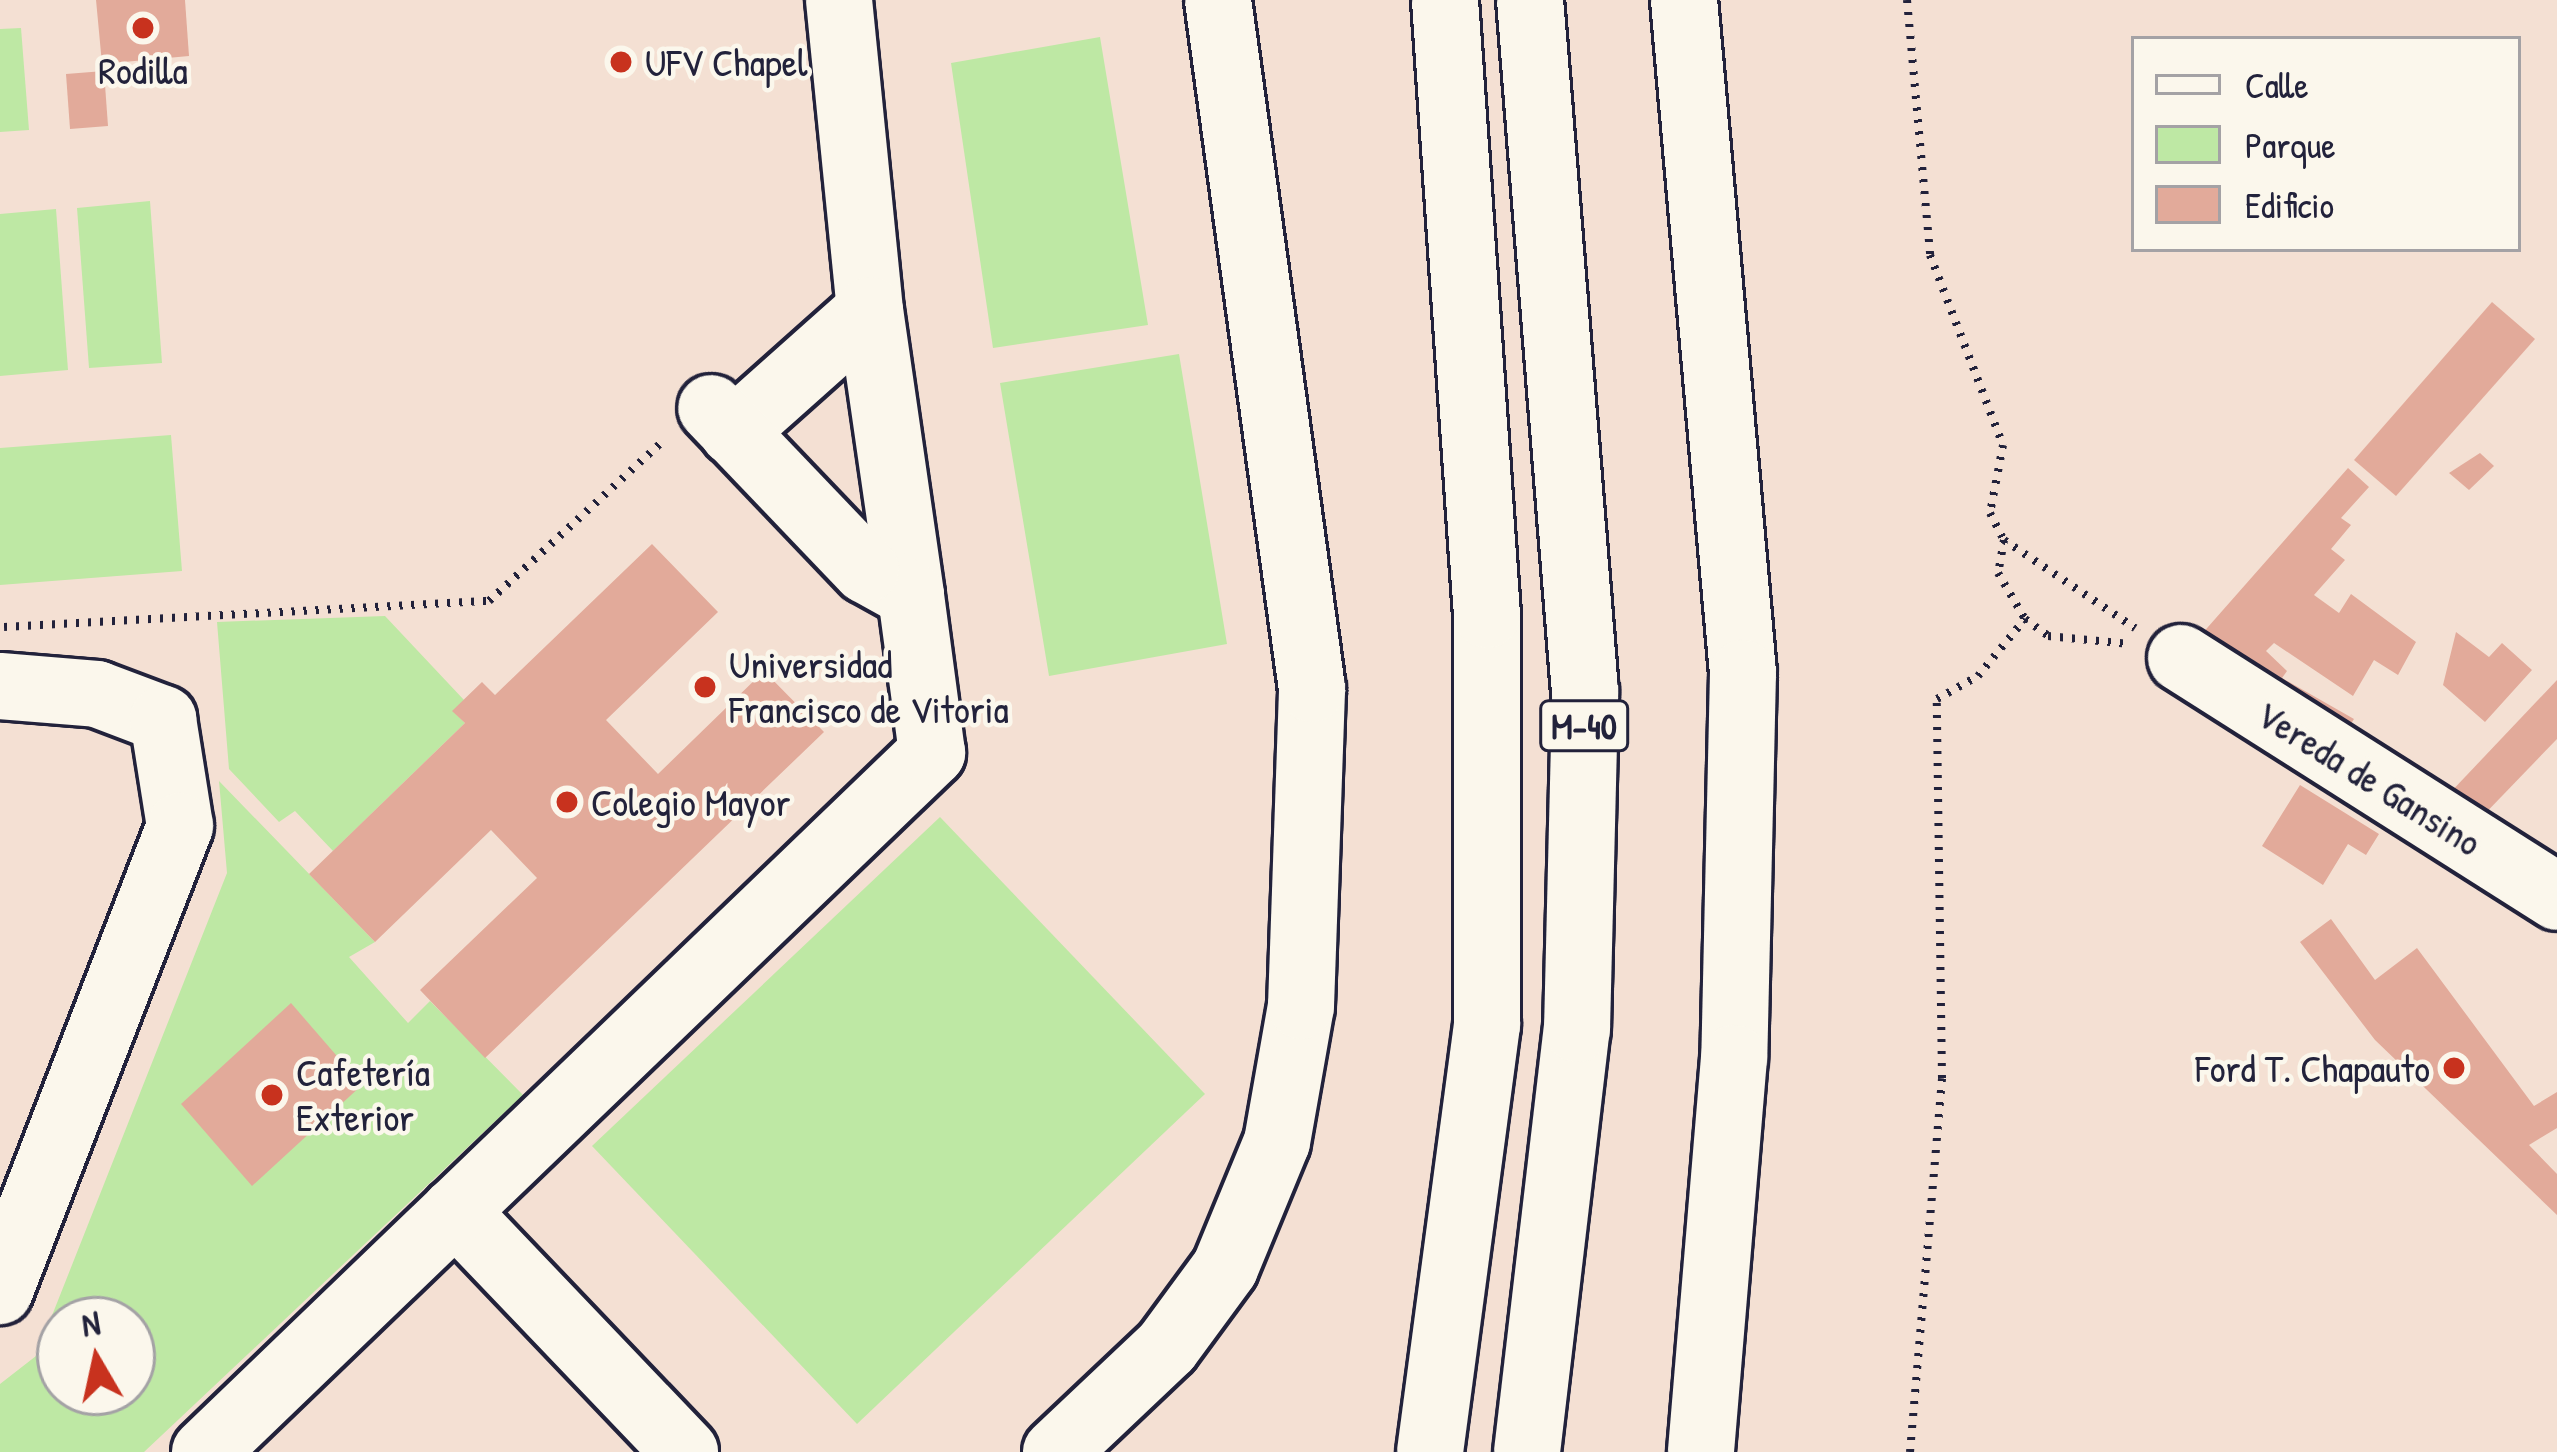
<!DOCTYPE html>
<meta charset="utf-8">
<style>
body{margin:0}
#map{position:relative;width:2557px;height:1452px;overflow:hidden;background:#f4e0d3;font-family:"Patrick Hand",sans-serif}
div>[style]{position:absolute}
.green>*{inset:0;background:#bee8a4}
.building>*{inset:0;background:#e2aa9a}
.path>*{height:8px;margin-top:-4px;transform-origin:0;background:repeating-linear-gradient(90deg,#22223b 0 3px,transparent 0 12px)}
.roads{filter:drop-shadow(3px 0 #22223b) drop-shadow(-3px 0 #22223b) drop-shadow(0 3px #22223b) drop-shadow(0 -3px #22223b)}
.minor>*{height:66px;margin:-33px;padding:0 33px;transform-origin:33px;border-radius:33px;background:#fbf7ec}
.highway>*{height:66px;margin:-33px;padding:0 33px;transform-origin:33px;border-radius:33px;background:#fbf7ec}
.dots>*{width:33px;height:33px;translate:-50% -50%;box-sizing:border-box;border:6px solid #fbf7ec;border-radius:50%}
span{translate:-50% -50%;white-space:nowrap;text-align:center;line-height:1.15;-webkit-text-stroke:9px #fbf7ec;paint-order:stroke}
.shield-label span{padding:3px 9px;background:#fbf7ec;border:3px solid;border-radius:9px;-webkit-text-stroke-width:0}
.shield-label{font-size:36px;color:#22223b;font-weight:700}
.poi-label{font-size:39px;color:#22223b}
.left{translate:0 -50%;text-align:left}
.right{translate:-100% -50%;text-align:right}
.street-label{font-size:39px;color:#22223b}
.legend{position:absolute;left:2131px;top:36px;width:390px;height:216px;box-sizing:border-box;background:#fbf7ec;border:3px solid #a4a2a5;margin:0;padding:15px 21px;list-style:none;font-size:36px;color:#22223b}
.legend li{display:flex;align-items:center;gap:24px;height:60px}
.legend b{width:60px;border:3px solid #a4a2a5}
.north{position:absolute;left:36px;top:1296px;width:120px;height:120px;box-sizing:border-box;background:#fbf7ec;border:3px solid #a4a2a5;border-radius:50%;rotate:351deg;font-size:33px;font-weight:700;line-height:48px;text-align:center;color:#22223b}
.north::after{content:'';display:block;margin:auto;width:42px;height:54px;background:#c8321e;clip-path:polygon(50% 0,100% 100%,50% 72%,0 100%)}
</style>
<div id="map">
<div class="green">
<div style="clip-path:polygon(21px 28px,29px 130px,0 132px,0 29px)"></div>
<div style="clip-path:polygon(1100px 37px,1148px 325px,993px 348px,951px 63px)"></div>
<div style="clip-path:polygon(150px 201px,162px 363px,89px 368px,77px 208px)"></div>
<div style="clip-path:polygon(56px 209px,68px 370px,0 376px,0 214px)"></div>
<div style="clip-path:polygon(1179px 354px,1227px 644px,1049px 676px,1000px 383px)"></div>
<div style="clip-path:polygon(171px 435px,182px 571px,0 585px,0 448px)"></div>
<div style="clip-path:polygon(385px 616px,464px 700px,453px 711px,465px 723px,333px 851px,295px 811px,279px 822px,229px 769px,217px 622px)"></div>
<div style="clip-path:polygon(evenodd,219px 781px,375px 942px,349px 957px,408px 1023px,430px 1001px,523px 1095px,144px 1452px,0 1452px,0 1384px,36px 1356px,227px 873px,219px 781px,60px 1320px,132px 1320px,132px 1392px,60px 1392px,60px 1320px)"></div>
<div style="clip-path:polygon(940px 817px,1205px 1094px,857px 1424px,592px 1146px)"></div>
</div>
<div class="building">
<div style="clip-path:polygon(96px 0,185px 0,189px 56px,102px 64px)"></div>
<div style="clip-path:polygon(104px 71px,108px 126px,70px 129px,66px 74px)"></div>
<div style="clip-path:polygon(2492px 302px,2535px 339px,2396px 496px,2354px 460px)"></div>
<div style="clip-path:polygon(2480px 453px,2494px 466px,2469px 490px,2449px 473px)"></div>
<div style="clip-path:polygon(2348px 468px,2369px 487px,2341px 518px,2351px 525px,2331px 549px,2345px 560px,2314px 595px,2339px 613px,2351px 594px,2416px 642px,2398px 675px,2374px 660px,2353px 696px,2274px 643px,2266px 651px,2287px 671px,2282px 678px,2354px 719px,2341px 739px,2193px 644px)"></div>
<div style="clip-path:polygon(652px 544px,718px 612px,606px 720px,658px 774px,764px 671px,824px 732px,485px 1058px,420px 990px,537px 878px,491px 830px,375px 942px,309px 874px,465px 723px,452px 711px,482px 682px,495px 695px)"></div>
<div style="clip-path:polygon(2456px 632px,2489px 657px,2502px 643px,2532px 670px,2485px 722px,2443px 685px)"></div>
<div style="clip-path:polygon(2557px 680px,2557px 739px,2475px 824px,2447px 796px)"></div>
<div style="clip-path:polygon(2300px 785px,2379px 834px,2366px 855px,2348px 844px,2323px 885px,2262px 846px)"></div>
<div style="clip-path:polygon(2331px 919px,2375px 980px,2417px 948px,2534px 1106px,2557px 1092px,2557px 1128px,2529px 1145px,2557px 1174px,2557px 1215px,2375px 1040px,2300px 942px)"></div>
<div style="clip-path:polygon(291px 1003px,362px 1085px,252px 1186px,181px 1104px)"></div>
</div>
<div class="path">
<div style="left:1907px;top:0;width:256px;rotate:84.8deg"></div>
<div style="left:1930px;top:255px;width:204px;rotate:69deg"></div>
<div style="left:2003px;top:445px;width:69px;rotate:100.8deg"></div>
<div style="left:1990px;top:513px;width:30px;rotate:63deg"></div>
<div style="left:2004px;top:540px;width:158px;rotate:33.9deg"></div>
<div style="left:2004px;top:540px;width:34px;rotate:100deg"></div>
<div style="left:1998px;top:573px;width:53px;rotate:59.6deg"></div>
<div style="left:2025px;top:619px;width:29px;rotate:36deg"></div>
<div style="left:2048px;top:636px;width:82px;rotate:5.6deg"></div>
<div style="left:4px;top:627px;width:486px;rotate:-3.1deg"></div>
<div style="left:489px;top:601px;width:234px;rotate:-42.6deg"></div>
<div style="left:1910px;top:1452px;width:375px;rotate:-85.1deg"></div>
<div style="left:1942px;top:1078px;width:379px;rotate:-90.8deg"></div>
<div style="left:1937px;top:699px;width:47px;rotate:-29.3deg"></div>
<div style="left:1978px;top:676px;width:74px;rotate:-50.5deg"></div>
</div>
<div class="roads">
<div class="minor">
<div style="left:839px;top:0;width:312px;rotate:84.3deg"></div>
<div style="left:733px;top:432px;width:183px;rotate:-41.7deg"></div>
<div style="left:870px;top:310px;width:288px;rotate:81.8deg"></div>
<div style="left:2181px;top:658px;width:446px;rotate:32.4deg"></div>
<div style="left:0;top:686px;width:97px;rotate:4.7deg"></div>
<div style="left:97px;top:694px;width:71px;rotate:20.7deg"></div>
<div style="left:163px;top:719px;width:108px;rotate:81deg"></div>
<div style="left:180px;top:826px;width:499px;rotate:111.2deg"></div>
<div style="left:455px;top:1211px;width:333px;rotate:46.3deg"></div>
<div style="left:205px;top:1452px;width:1009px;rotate:-43.88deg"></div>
<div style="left:932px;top:753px;width:159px;rotate:-97.6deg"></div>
<div style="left:911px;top:595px;width:51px;rotate:-150.9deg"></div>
<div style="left:866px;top:570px;width:224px;rotate:-133.7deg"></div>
<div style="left:1056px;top:1452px;width:153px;rotate:-43.4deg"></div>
<div style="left:1167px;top:1347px;width:98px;rotate:-53.7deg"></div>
<div style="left:1225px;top:1268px;width:136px;rotate:-67.6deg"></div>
<div style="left:1277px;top:1142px;width:138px;rotate:-80deg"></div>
<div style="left:1301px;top:1006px;width:317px;rotate:-88deg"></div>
<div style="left:1312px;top:689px;width:695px;rotate:-97.77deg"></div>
</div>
<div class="highway">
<div style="left:1684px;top:0;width:676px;rotate:84.99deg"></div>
<div style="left:1743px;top:673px;width:385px;rotate:91.3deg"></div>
<div style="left:1734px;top:1058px;width:395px;rotate:94.8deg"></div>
<div style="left:1430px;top:1452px;width:431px;rotate:-82.4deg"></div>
<div style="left:1487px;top:1025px;width:410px;rotate:-90deg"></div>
<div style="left:1487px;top:615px;width:616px;rotate:-93.91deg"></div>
<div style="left:1527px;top:1452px;width:426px;rotate:-83.3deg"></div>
<div style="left:1577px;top:1029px;width:337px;rotate:-88.6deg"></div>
<div style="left:1585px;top:692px;width:694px;rotate:-94.54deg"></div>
</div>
</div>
<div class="dots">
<div style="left:143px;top:28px;background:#c8321e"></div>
<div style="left:621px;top:62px;background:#c8321e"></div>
<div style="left:705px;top:687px;background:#c8321e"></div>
<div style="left:567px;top:802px;background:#c8321e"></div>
<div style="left:2454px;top:1068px;background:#c8321e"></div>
<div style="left:272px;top:1095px;background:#c8321e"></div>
</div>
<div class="shield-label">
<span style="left:1584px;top:726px">M-40</span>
</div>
<div class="poi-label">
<span class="left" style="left:645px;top:62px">UFV Chapel</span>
<span style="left:143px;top:70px">Rodilla</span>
<span class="left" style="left:729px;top:687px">Universidad<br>Francisco de Vitoria</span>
<span class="left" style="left:591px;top:802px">Colegio Mayor</span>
<span class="right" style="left:2430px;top:1068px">Ford T. Chapauto</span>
<span class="left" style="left:296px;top:1095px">Cafetería<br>Exterior</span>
</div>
<div class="street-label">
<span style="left:2369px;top:778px;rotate:32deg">Vereda de Gansino</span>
</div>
<ul class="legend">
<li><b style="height:15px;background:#fbf7ec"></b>Calle</li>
<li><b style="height:33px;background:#bee8a4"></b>Parque</li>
<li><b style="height:33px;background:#e2aa9a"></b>Edificio</li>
</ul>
<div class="north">N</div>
</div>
